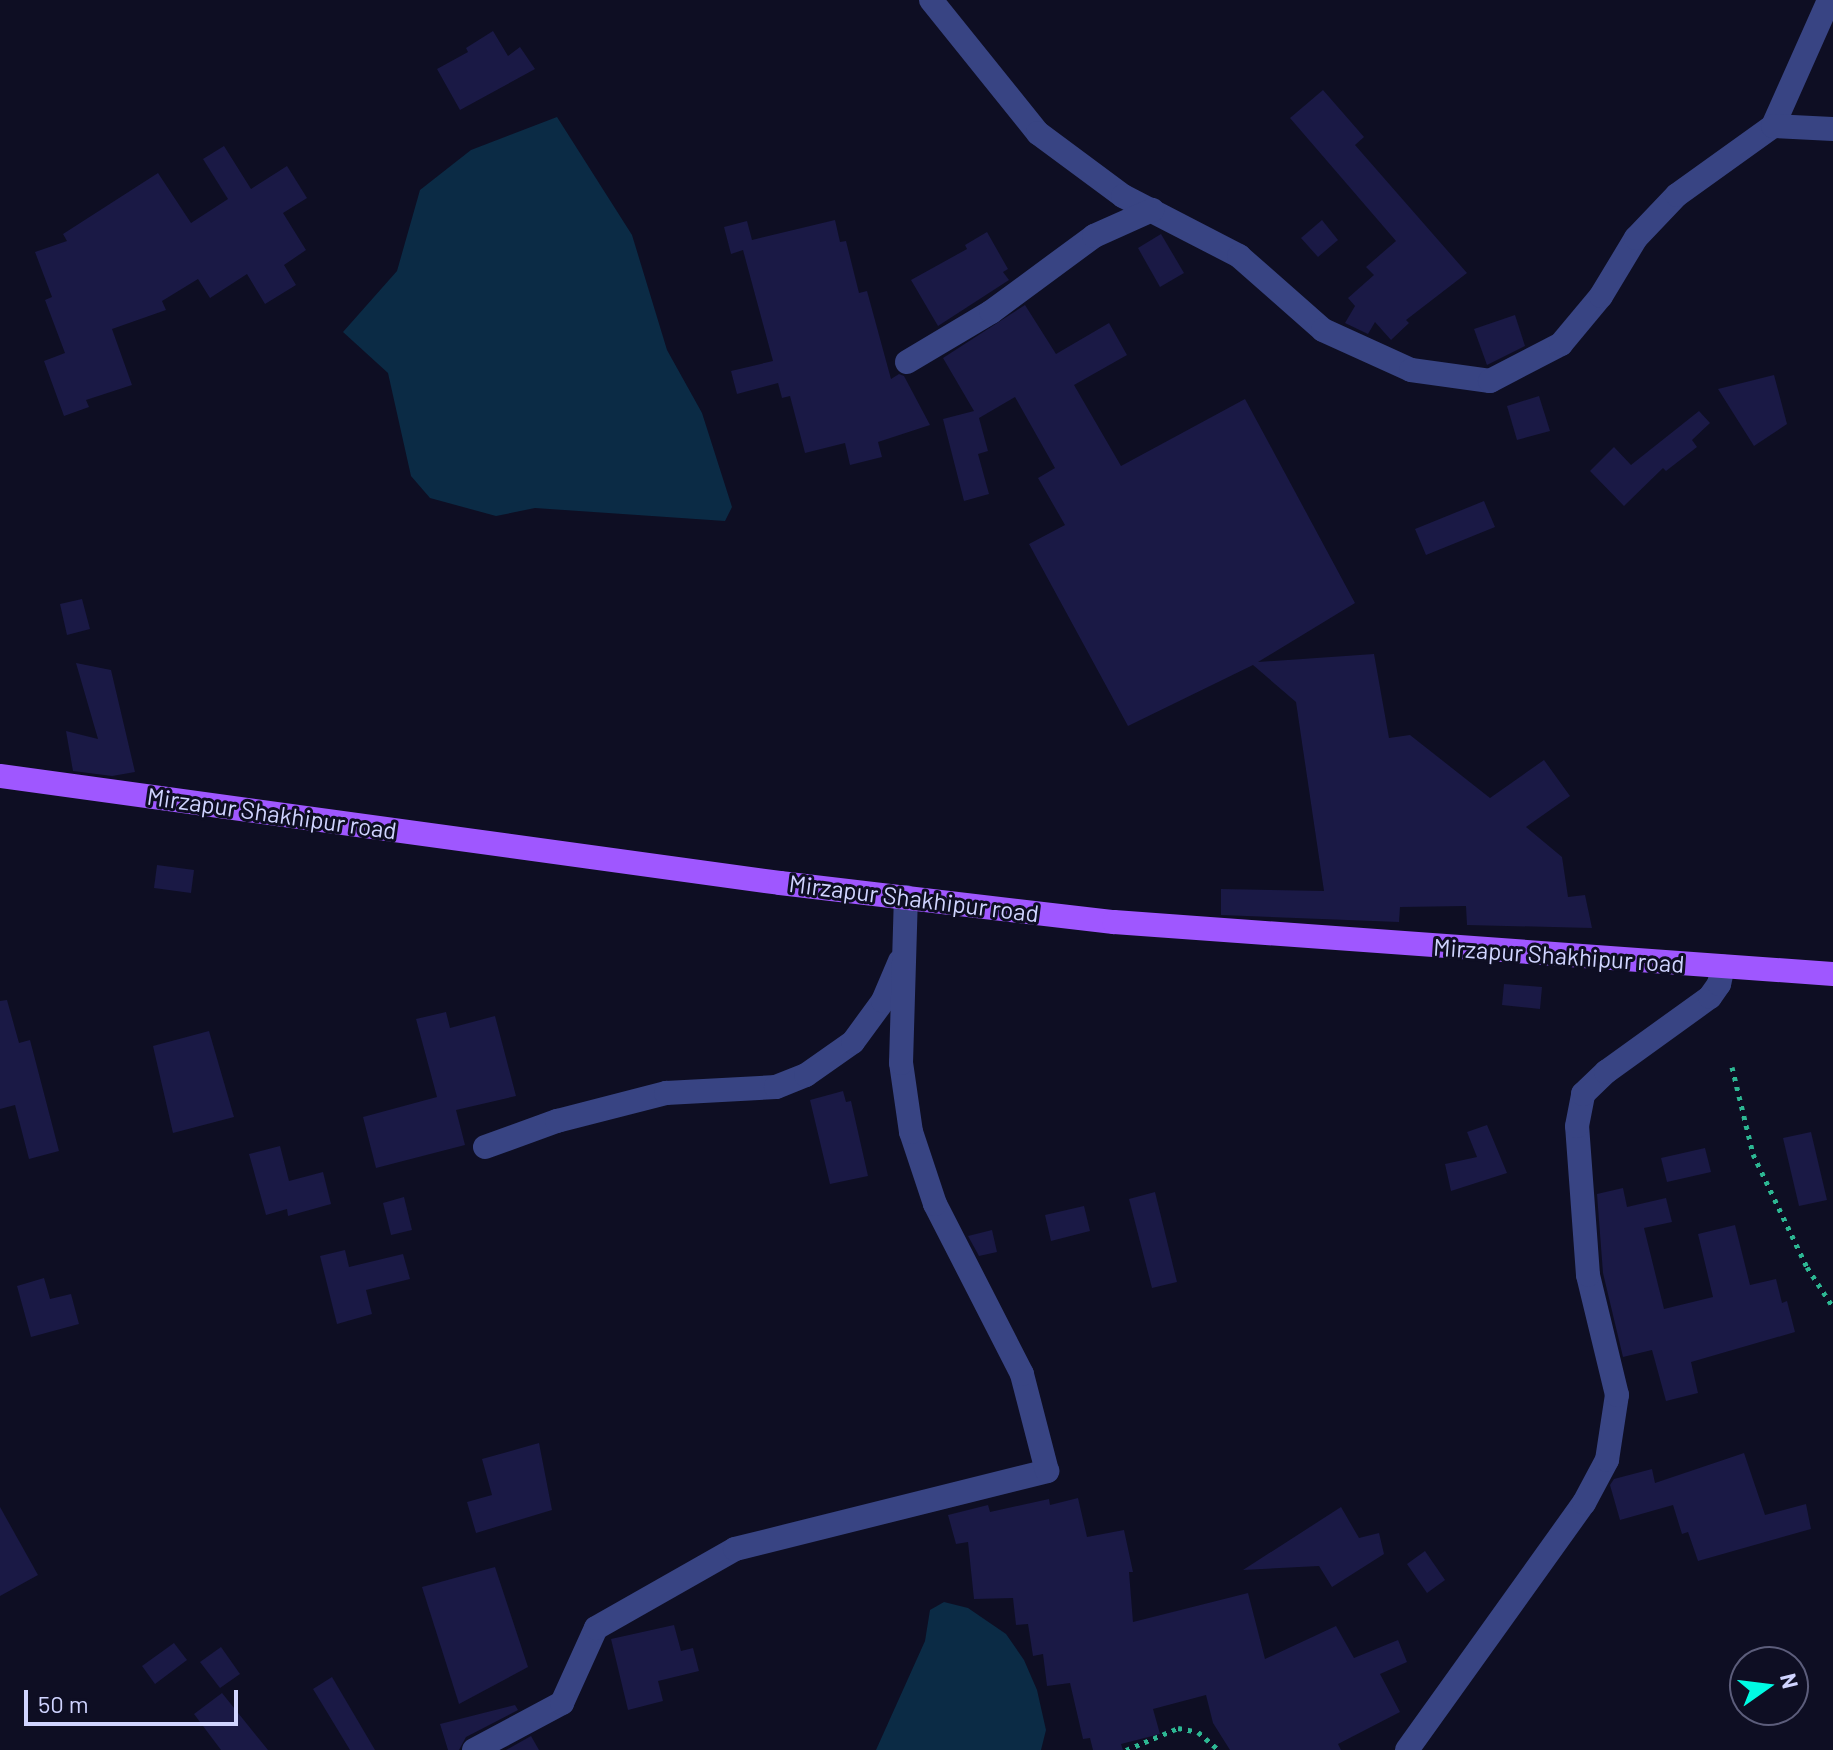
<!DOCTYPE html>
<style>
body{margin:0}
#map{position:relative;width:1833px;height:1750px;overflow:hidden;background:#0e0e23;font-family:Barlow,sans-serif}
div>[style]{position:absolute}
.water>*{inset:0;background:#0b2b45}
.building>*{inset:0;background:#1a1945}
.path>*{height:5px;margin-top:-2.5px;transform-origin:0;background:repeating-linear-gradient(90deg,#2db793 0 4px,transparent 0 10px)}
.minor>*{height:24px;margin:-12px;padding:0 12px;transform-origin:12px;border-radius:12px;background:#384483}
.major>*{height:24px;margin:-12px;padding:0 12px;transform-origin:12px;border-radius:12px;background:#9f57ff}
span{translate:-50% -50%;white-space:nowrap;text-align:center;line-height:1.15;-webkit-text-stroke:6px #0e0e23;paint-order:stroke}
.street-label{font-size:24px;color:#d0d4ff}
.north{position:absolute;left:1729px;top:1646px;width:80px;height:80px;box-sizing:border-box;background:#0e0e23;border:2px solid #5c5d7b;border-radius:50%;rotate:76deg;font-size:22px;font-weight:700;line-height:32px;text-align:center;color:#d0d4ff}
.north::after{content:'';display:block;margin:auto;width:28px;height:36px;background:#00fbe3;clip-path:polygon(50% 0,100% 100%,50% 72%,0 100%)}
.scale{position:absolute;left:24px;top:1690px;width:214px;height:36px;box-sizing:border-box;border:4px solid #d0d4ff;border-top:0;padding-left:10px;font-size:24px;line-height:28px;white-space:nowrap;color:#d0d4ff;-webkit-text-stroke:6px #0e0e23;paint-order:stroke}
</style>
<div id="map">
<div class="water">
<div style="clip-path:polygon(557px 117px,632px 235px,667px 350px,702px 413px,732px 507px,725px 521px,535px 508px,496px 516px,430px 498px,411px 476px,388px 373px,343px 332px,397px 271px,420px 190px,471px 150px)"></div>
<div style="clip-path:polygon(944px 1602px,968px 1608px,1006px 1634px,1024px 1660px,1037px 1690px,1046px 1730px,1041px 1750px,876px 1750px,925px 1641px,930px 1610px)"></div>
</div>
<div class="building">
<div style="clip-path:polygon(493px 31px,508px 56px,520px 47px,535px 69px,460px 110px,437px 69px,468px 52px,466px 48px)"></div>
<div style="clip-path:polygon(1323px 90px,1364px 137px,1355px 145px,1467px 273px,1406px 320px,1409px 323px,1391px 340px,1375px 322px,1368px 334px,1345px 323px,1355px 306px,1348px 298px,1374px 275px,1366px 267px,1396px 241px,1290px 118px)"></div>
<div style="clip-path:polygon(224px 146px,251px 189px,287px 166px,307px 198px,283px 213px,306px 250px,284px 265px,296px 285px,265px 304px,247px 274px,210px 298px,198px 279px,162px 301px,166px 310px,112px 329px,132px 385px,86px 400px,89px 407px,64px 416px,44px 361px,65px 353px,45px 300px,52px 297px,35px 252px,67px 241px,63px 234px,158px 173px,191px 223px,228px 199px,203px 159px)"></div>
<div style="clip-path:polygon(835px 220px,840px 242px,846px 241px,859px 293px,867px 291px,891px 379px,899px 374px,904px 376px,930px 425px,878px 442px,882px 457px,850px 465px,845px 443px,805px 453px,790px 396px,782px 398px,778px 383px,737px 394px,731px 371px,773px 361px,743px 250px,731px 254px,724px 227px,747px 221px,752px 240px)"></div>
<div style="clip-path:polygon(1322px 220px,1338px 240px,1318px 257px,1301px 238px)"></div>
<div style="clip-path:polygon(987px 232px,1008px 269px,1003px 272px,1009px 280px,938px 326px,911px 280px,967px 249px,965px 245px)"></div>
<div style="clip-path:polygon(1161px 234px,1184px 273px,1160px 287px,1138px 248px)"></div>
<div style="clip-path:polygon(1025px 305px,1056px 354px,1109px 323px,1127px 355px,1074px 385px,1121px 466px,1245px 399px,1355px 603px,1258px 662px,1374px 654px,1389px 738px,1410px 735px,1490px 798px,1544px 760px,1570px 796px,1526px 827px,1562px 857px,1568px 897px,1585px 895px,1592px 928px,1467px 925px,1466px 906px,1400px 907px,1399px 922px,1221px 915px,1221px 889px,1324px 891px,1296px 702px,1253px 665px,1128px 726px,1029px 544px,1065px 525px,1038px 478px,1055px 468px,1015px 397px,979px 418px,988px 451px,978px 454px,989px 494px,964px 501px,943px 419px,974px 411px,943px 358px)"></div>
<div style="clip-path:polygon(1515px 315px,1525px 346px,1487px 365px,1474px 329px)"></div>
<div style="clip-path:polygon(1774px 375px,1787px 424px,1754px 446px,1718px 389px)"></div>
<div style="clip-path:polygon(1539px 396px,1550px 431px,1517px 440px,1507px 406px)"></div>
<div style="clip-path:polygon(1699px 411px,1710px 423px,1692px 440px,1697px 447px,1666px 471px,1663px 468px,1624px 506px,1590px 471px,1614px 447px,1631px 465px)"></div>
<div style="clip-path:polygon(1484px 501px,1495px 527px,1426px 555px,1415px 529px)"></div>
<div style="clip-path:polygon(82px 599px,90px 629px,67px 635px,60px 604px)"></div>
<div style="clip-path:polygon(76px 663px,111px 670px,135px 772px,112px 776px,73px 771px,66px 731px,98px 739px)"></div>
<div style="clip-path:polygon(157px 865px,194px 870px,191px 893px,154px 888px)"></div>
<div style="clip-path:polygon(1504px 984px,1542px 987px,1540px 1009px,1502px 1005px)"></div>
<div style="clip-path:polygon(7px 1000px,19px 1043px,30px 1040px,59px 1151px,29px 1159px,15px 1105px,0 1109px,0 1001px)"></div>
<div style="clip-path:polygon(446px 1012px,450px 1028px,495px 1016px,516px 1096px,456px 1110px,465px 1145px,376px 1168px,363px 1117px,437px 1097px,416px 1019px)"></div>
<div style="clip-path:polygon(209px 1031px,234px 1117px,173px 1133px,153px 1046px)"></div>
<div style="clip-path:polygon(843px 1091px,846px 1102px,851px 1101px,868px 1176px,830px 1184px,810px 1100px)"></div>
<div style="clip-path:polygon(1487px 1125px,1507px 1173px,1451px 1191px,1445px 1164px,1477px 1157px,1467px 1132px)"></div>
<div style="clip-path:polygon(1811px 1132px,1827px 1200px,1799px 1206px,1783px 1138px)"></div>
<div style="clip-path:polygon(280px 1146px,289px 1181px,323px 1172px,331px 1204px,288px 1216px,287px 1209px,266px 1215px,249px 1154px)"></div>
<div style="clip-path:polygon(1705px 1148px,1711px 1172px,1667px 1182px,1661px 1158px)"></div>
<div style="clip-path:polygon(1623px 1188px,1627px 1207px,1666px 1198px,1672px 1222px,1644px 1228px,1664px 1309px,1713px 1297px,1698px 1234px,1735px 1225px,1750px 1285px,1776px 1279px,1782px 1303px,1787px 1301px,1795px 1332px,1691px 1362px,1698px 1393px,1666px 1401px,1652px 1350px,1623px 1357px,1603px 1273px,1597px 1194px)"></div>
<div style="clip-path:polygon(1155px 1192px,1177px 1282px,1152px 1288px,1129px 1199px)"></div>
<div style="clip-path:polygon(404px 1197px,412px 1230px,391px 1235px,383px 1203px)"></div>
<div style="clip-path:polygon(1084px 1206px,1090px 1231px,1051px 1241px,1045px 1215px)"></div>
<div style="clip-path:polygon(992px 1230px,997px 1252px,979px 1256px,968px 1236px)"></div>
<div style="clip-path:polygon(345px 1250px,349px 1267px,403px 1254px,410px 1279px,366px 1290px,372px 1314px,337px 1324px,320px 1256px)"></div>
<div style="clip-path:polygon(44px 1278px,50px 1299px,71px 1294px,79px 1324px,31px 1337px,17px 1286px)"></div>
<div style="clip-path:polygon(539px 1443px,552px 1510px,476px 1533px,467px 1502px,492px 1495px,482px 1459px)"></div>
<div style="clip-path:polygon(1744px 1453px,1765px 1515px,1806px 1504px,1811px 1529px,1698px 1561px,1688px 1532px,1682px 1534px,1673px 1505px,1620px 1520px,1610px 1485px,1614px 1479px,1652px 1469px,1655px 1483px)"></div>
<div style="clip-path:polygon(1078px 1498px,1087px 1537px,1124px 1530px,1133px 1572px,1129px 1572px,1133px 1622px,1248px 1593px,1265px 1659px,1336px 1626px,1354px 1658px,1398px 1640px,1407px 1662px,1380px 1674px,1400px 1712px,1338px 1744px,1341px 1750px,1230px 1750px,1213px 1723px,1206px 1695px,1153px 1709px,1160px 1734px,1121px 1744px,1123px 1750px,1093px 1750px,1090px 1738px,1083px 1739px,1070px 1683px,1047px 1686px,1043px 1654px,1033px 1656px,1028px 1624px,1016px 1625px,1013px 1598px,974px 1599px,968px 1542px,956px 1544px,948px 1515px,988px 1505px,990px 1512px,1049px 1499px,1050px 1505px)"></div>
<div style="clip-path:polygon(0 1507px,38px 1575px,0 1596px)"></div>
<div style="clip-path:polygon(1341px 1507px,1359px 1538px,1379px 1533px,1384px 1554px,1332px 1587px,1319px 1566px,1243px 1570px)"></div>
<div style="clip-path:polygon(1425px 1551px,1445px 1580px,1427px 1593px,1407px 1564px)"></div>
<div style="clip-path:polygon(495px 1567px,528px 1667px,459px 1704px,422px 1587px)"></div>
<div style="clip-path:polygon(674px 1625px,681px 1651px,693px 1648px,699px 1671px,658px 1681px,663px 1701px,628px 1710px,611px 1639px)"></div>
<div style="clip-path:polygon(174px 1643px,187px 1660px,155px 1684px,142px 1666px)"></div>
<div style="clip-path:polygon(221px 1647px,240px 1674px,220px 1688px,200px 1662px)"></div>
<div style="clip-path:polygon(332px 1677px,375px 1750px,350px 1750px,313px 1689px)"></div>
<div style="clip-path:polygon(222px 1693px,268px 1750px,221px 1750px,194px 1714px)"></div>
<div style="clip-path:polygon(515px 1705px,518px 1710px,466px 1737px,459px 1750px,448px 1750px,440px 1724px)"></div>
<div style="clip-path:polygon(531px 1736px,539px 1750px,506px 1750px)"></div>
</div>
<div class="path">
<div style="left:1732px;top:1067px;width:89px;rotate:76.4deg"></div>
<div style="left:1753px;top:1154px;width:125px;rotate:64.5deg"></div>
<div style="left:1807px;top:1267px;width:48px;rotate:57deg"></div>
<div style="left:1126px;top:1750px;width:56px;rotate:-22.9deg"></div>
<div style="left:1178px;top:1728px;width:20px;rotate:11deg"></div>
<div style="left:1198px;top:1732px;width:28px;rotate:41deg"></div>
</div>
<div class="minor">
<div style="left:931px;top:0;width:171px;rotate:51.2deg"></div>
<div style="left:1038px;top:133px;width:106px;rotate:36.5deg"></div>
<div style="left:1123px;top:196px;width:131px;rotate:27.3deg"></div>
<div style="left:1239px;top:256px;width:112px;rotate:41.4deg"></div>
<div style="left:1323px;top:330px;width:97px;rotate:24.4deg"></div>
<div style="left:1411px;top:370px;width:80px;rotate:7.9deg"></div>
<div style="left:1490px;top:381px;width:80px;rotate:-27.5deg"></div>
<div style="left:1561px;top:344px;width:62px;rotate:-50.2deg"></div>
<div style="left:1601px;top:296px;width:68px;rotate:-58.9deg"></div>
<div style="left:1636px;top:238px;width:59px;rotate:-46.4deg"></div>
<div style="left:1677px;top:195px;width:118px;rotate:-35.7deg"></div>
<div style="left:1773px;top:126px;width:138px;rotate:-66deg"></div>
<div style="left:1773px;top:126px;width:60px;rotate:2.9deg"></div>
<div style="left:907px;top:362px;width:98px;rotate:-30.8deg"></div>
<div style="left:991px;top:312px;width:128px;rotate:-36.4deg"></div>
<div style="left:1094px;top:236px;width:64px;rotate:-24.1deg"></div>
<div style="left:485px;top:1147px;width:77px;rotate:-19.9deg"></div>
<div style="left:557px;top:1121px;width:113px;rotate:-14.4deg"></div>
<div style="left:666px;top:1093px;width:110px;rotate:-3.1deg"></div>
<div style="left:776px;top:1087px;width:32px;rotate:-22deg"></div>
<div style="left:806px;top:1075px;width:57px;rotate:-35.1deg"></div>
<div style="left:853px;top:1042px;width:51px;rotate:-53.8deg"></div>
<div style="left:883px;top:1001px;width:43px;rotate:-67deg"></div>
<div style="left:474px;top:1750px;width:100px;rotate:-28.1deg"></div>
<div style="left:562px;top:1703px;width:82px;rotate:-65.6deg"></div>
<div style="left:596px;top:1628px;width:160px;rotate:-29.6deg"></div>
<div style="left:735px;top:1549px;width:322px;rotate:-14deg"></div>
<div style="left:1047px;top:1471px;width:100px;rotate:-104.5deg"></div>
<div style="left:1022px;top:1374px;width:191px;rotate:-117.1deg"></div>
<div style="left:935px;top:1204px;width:76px;rotate:-108.4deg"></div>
<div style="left:911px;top:1132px;width:70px;rotate:-98.2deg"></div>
<div style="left:901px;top:1063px;width:166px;rotate:-88.3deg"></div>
<div style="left:1407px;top:1750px;width:304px;rotate:-54.4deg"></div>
<div style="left:1584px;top:1503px;width:49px;rotate:-61.9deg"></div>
<div style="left:1607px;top:1460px;width:66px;rotate:-81.3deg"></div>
<div style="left:1617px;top:1395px;width:123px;rotate:-103.6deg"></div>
<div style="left:1588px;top:1275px;width:149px;rotate:-94.2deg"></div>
<div style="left:1577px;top:1126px;width:33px;rotate:-79deg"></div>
<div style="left:1583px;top:1094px;width:32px;rotate:-44deg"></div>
<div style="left:1606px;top:1072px;width:128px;rotate:-35.8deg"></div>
<div style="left:1710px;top:997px;width:16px;rotate:-55deg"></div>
<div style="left:1719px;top:984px;width:18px;rotate:-77deg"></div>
</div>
<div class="major">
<div style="left:0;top:776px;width:787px;rotate:7.81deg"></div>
<div style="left:780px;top:883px;width:336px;rotate:6.7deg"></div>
<div style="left:1114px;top:922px;width:721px;rotate:4.14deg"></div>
</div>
<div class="street-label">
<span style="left:272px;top:813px;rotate:8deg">Mirzapur Shakhipur road</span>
<span style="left:914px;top:898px;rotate:7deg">Mirzapur Shakhipur road</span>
<span style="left:1559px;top:955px;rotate:4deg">Mirzapur Shakhipur road</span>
</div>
<div class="north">N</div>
<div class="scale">50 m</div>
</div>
